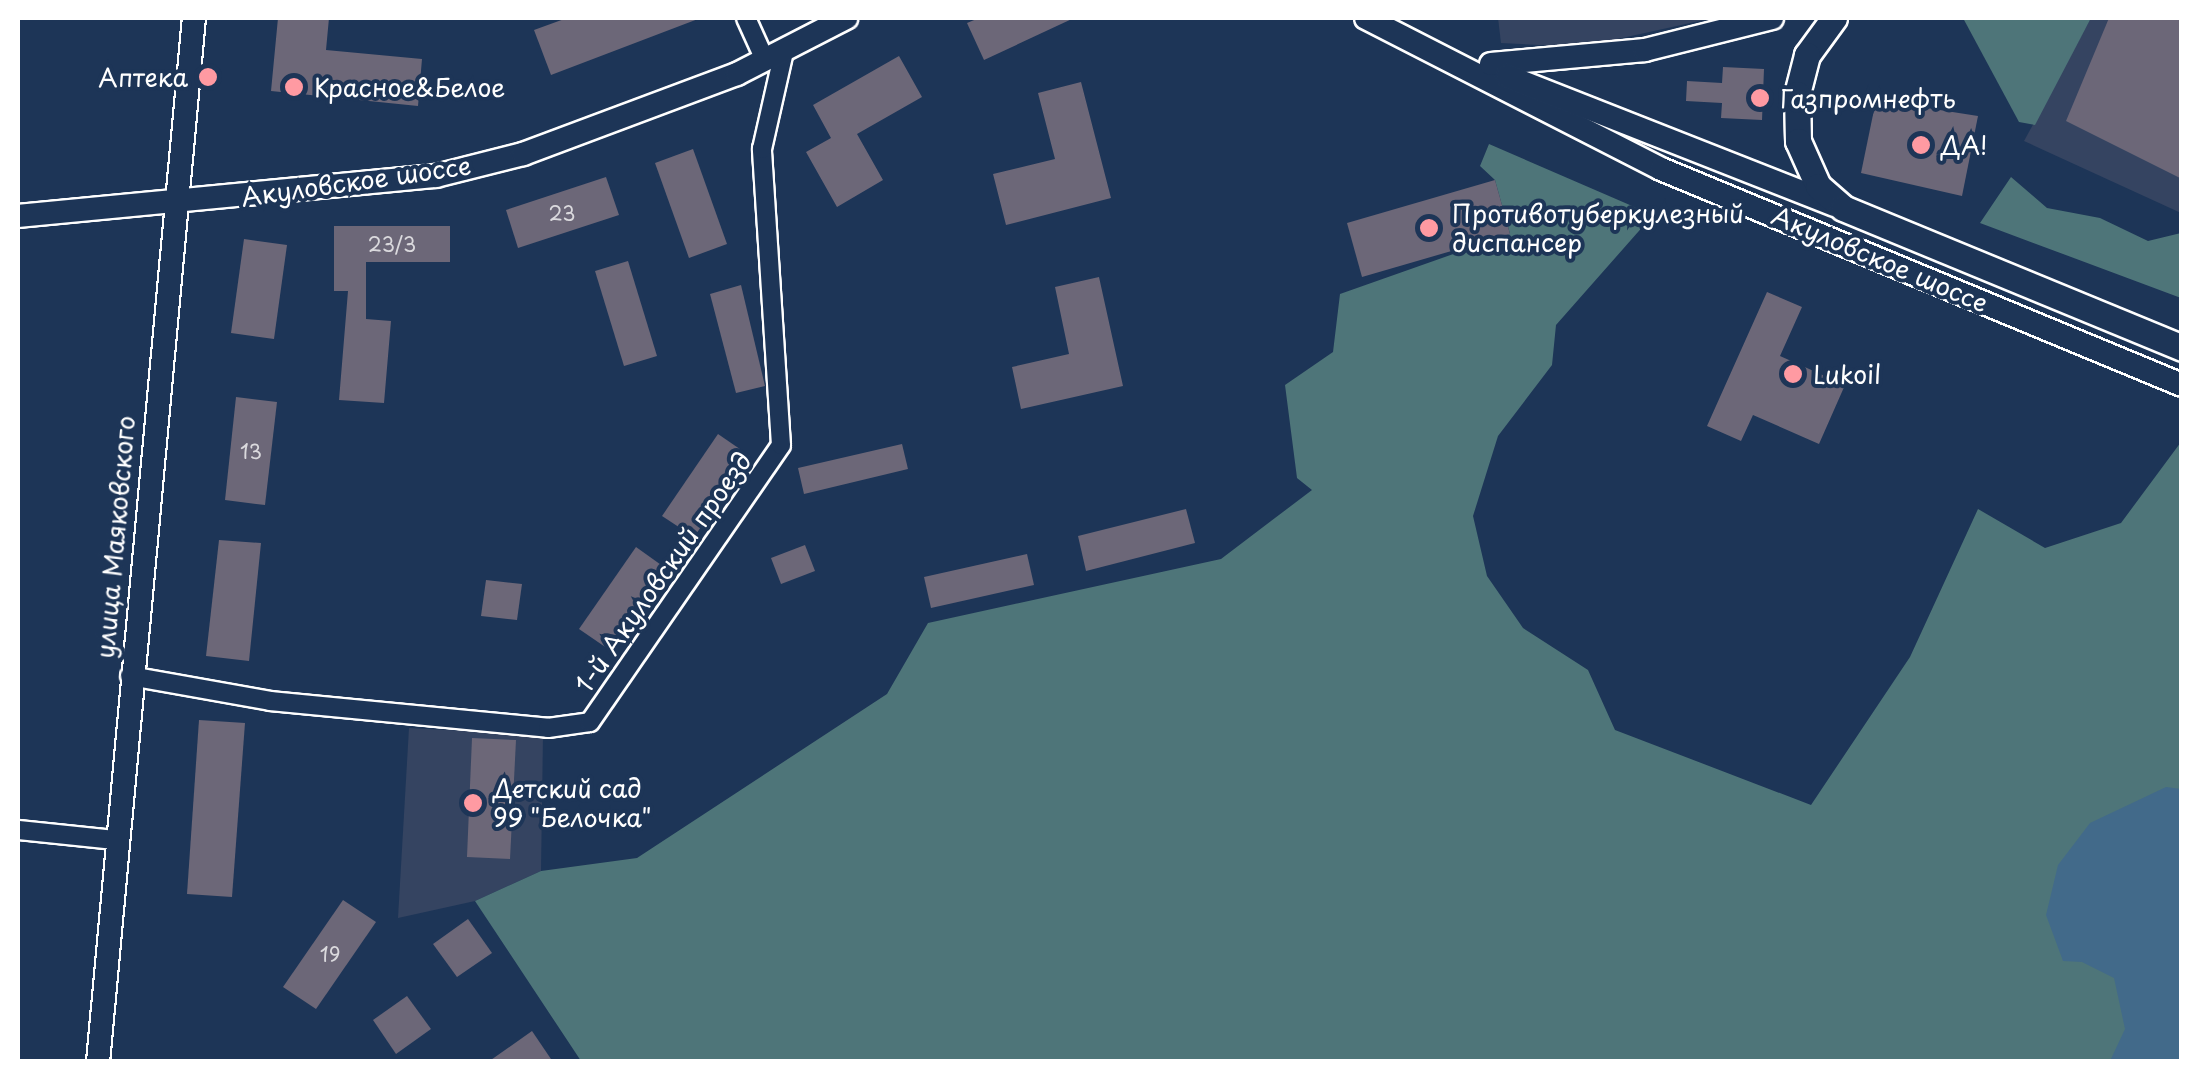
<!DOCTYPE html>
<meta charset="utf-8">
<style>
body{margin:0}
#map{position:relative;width:2199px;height:1079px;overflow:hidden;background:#1d3557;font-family:"Playpen Sans",sans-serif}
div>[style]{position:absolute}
.built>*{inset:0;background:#354461}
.green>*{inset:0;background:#4e7579}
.water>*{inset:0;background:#426a8a}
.building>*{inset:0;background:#6c6778}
.roads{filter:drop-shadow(2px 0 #fff) drop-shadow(-2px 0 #fff) drop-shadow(0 2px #fff) drop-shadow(0 -2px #fff)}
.minor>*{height:18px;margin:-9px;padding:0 9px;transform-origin:9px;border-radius:9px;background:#1d3557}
.tertiary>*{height:22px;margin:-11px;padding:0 11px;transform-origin:11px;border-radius:11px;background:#1d3557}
.secondary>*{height:25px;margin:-12.5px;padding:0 12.5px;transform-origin:12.5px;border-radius:12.5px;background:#1d3557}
.dots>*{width:28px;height:28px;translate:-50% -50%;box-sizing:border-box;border:5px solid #1d3557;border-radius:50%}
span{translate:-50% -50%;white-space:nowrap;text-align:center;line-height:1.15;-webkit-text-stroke:8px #1d3557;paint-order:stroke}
.number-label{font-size:20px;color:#dad9dd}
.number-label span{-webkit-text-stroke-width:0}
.poi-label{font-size:25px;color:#fff}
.right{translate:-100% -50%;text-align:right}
.left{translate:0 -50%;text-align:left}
.street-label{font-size:25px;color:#fff}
.frame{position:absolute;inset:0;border:20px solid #fff;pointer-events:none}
</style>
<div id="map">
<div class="built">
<div style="clip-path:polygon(1498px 18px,1713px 18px,1581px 47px,1501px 43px)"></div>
<div style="clip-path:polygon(2091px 18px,2181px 18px,2181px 213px,2024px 141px)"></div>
<div style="clip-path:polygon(409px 728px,543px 735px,541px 871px,475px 901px,398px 918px)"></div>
</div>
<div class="green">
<div style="clip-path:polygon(1963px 18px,2091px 18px,2035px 125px,2019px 122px)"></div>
<div style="clip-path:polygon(1489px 144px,1653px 215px,1556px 325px,1552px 365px,1498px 436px,1473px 516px,1487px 576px,1523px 628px,1588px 670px,1615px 730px,1811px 805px,1910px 657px,1978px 509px,2045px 548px,2121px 523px,2181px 442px,2181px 1061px,581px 1061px,475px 901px,541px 871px,637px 858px,887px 694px,928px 623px,1221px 559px,1312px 490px,1297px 478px,1285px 385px,1333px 352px,1340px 294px,1510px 234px,1495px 180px,1480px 166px)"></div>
<div style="clip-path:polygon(2011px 177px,2047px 208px,2100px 218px,2148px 241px,2181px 233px,2181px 298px,1980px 223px)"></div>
</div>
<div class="water">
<div style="clip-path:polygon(2166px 787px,2181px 789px,2181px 1061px,2110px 1061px,2125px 1029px,2114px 978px,2082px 962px,2063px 961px,2046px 915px,2058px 865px,2090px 823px)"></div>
</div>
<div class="building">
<div style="clip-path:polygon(278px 18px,329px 18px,326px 50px,422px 59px,418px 106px,271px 91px)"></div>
<div style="clip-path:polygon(567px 18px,698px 18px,698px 19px,551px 75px,534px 30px)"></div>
<div style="clip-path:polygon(979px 18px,1074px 18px,984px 60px,967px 23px)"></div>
<div style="clip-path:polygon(2109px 18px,2182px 18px,2182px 179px,2066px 121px)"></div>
<div style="clip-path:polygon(899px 56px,922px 97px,857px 134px,883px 180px,837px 207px,806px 152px,831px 138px,813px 105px)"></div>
<div style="clip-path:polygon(1723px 67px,1764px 69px,1762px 120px,1721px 118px,1722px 103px,1686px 101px,1687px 81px,1722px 83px)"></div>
<div style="clip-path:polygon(1081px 82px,1111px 198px,1006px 225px,993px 174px,1055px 159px,1038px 93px)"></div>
<div style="clip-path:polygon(1876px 100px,1978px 116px,1962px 196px,1861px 173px)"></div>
<div style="clip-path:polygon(693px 149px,727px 244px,689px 258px,655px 163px)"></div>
<div style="clip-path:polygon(606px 177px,619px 215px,518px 248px,506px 210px)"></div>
<div style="clip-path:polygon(1495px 180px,1510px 234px,1362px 277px,1347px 223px)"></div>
<div style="clip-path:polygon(334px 226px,450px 226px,450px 262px,366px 262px,366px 319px,391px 321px,384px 403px,339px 400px,348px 291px,334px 291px)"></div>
<div style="clip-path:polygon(244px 239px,287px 245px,274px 339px,231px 333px)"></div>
<div style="clip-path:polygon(628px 261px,657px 356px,624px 366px,595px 271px)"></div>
<div style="clip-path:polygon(1099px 277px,1123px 386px,1021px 409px,1012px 367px,1069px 354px,1055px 287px)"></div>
<div style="clip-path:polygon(741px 285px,765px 386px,736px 393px,710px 294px)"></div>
<div style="clip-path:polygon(1767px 292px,1802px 307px,1780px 356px,1845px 385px,1819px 444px,1753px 415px,1741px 441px,1707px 426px)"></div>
<div style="clip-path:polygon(236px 397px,277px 402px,265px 505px,225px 500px)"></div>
<div style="clip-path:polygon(718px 434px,750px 456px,694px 537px,662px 516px)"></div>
<div style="clip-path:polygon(902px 444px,908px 469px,804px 494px,798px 468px)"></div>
<div style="clip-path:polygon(1186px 509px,1195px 543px,1086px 571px,1078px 536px)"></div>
<div style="clip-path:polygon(219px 540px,261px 543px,249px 661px,206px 656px)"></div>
<div style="clip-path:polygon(805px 545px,815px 571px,781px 584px,771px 558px)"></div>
<div style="clip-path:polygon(636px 547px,671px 572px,614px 653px,579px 629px)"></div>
<div style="clip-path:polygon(1027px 554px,1034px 585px,931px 608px,924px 577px)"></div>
<div style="clip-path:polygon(486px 580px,522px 584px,517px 620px,481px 616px)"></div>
<div style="clip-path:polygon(199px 720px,245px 723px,232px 897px,187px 894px)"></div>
<div style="clip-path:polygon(472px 738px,516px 740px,510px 859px,467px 857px)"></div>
<div style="clip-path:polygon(343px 900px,376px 922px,316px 1009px,283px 987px)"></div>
<div style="clip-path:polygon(468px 919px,492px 953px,457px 977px,433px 944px)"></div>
<div style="clip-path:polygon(407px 996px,431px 1029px,396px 1054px,373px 1020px)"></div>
<div style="clip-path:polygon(532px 1031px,553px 1062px,488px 1062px)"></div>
</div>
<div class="roads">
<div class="minor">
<div style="left:746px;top:18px;width:46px;rotate:65.7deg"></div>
<div style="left:130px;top:676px;width:142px;rotate:10.1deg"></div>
<div style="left:270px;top:701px;width:279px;rotate:5.5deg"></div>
<div style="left:548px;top:728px;width:42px;rotate:-8.1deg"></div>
<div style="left:590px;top:722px;width:336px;rotate:-55.4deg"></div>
<div style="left:781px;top:445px;width:297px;rotate:-93.7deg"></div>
<div style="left:762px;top:149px;width:100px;rotate:-77.3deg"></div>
<div style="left:18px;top:830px;width:98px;rotate:5.9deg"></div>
</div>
<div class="tertiary">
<div style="left:1366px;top:18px;width:331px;rotate:27.1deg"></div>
<div style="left:1661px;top:169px;width:564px;rotate:22.52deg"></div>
<div style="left:1491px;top:64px;width:155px;rotate:-5.2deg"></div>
<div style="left:1645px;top:50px;width:131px;rotate:-14.1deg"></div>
<div style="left:1507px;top:76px;width:352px;rotate:21.5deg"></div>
<div style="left:18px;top:216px;width:420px;rotate:-5.5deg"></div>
<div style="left:436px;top:176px;width:90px;rotate:-14.2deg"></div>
<div style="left:523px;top:154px;width:228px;rotate:-20.5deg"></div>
<div style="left:737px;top:74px;width:123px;rotate:-27.2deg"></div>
<div style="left:98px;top:1062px;width:1048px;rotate:-84.75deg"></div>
</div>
<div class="secondary">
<div style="left:1834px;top:18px;width:46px;rotate:126.1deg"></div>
<div style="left:1807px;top:55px;width:40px;rotate:104.4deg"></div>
<div style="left:1797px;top:94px;width:47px;rotate:88.8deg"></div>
<div style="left:1798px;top:141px;width:49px;rotate:66deg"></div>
<div style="left:1818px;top:186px;width:33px;rotate:41deg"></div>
<div style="left:1843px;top:208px;width:367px;rotate:22.4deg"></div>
</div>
</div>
<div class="dots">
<div style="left:208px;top:77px;background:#ff9aa2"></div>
<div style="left:294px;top:87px;background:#ff9aa2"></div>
<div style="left:1760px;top:98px;background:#ff9aa2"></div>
<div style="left:1921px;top:145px;background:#ff9aa2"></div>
<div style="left:1429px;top:228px;background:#ff9aa2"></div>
<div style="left:1793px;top:374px;background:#ff9aa2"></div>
<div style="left:473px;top:803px;background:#ff9aa2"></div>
</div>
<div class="number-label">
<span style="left:562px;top:213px">23</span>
<span style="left:392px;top:244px">23/3</span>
<span style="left:251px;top:451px">13</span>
<span style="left:330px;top:954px">19</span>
</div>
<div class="poi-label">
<span class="right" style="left:188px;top:77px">Аптека</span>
<span class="left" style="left:314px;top:87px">Красное&amp;Белое</span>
<span class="left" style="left:1780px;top:98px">Газпромнефть</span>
<span class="left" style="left:1941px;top:145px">ДА!</span>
<span class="left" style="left:1452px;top:228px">Противотуберкулезный<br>диспансер</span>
<span class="left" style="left:1813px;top:374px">Lukoil</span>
<span class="left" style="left:493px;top:803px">Детский сад<br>99 "Белочка"</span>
</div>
<div class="street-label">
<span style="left:356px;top:181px;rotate:-8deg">Акуловское шоссе</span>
<span style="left:1880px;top:259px;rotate:23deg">Акуловское шоссе</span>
<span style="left:115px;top:537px;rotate:-85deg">улица Маяковского</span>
<span style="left:663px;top:572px;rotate:-55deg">1-й Акуловский проезд</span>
</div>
<div class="frame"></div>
</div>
